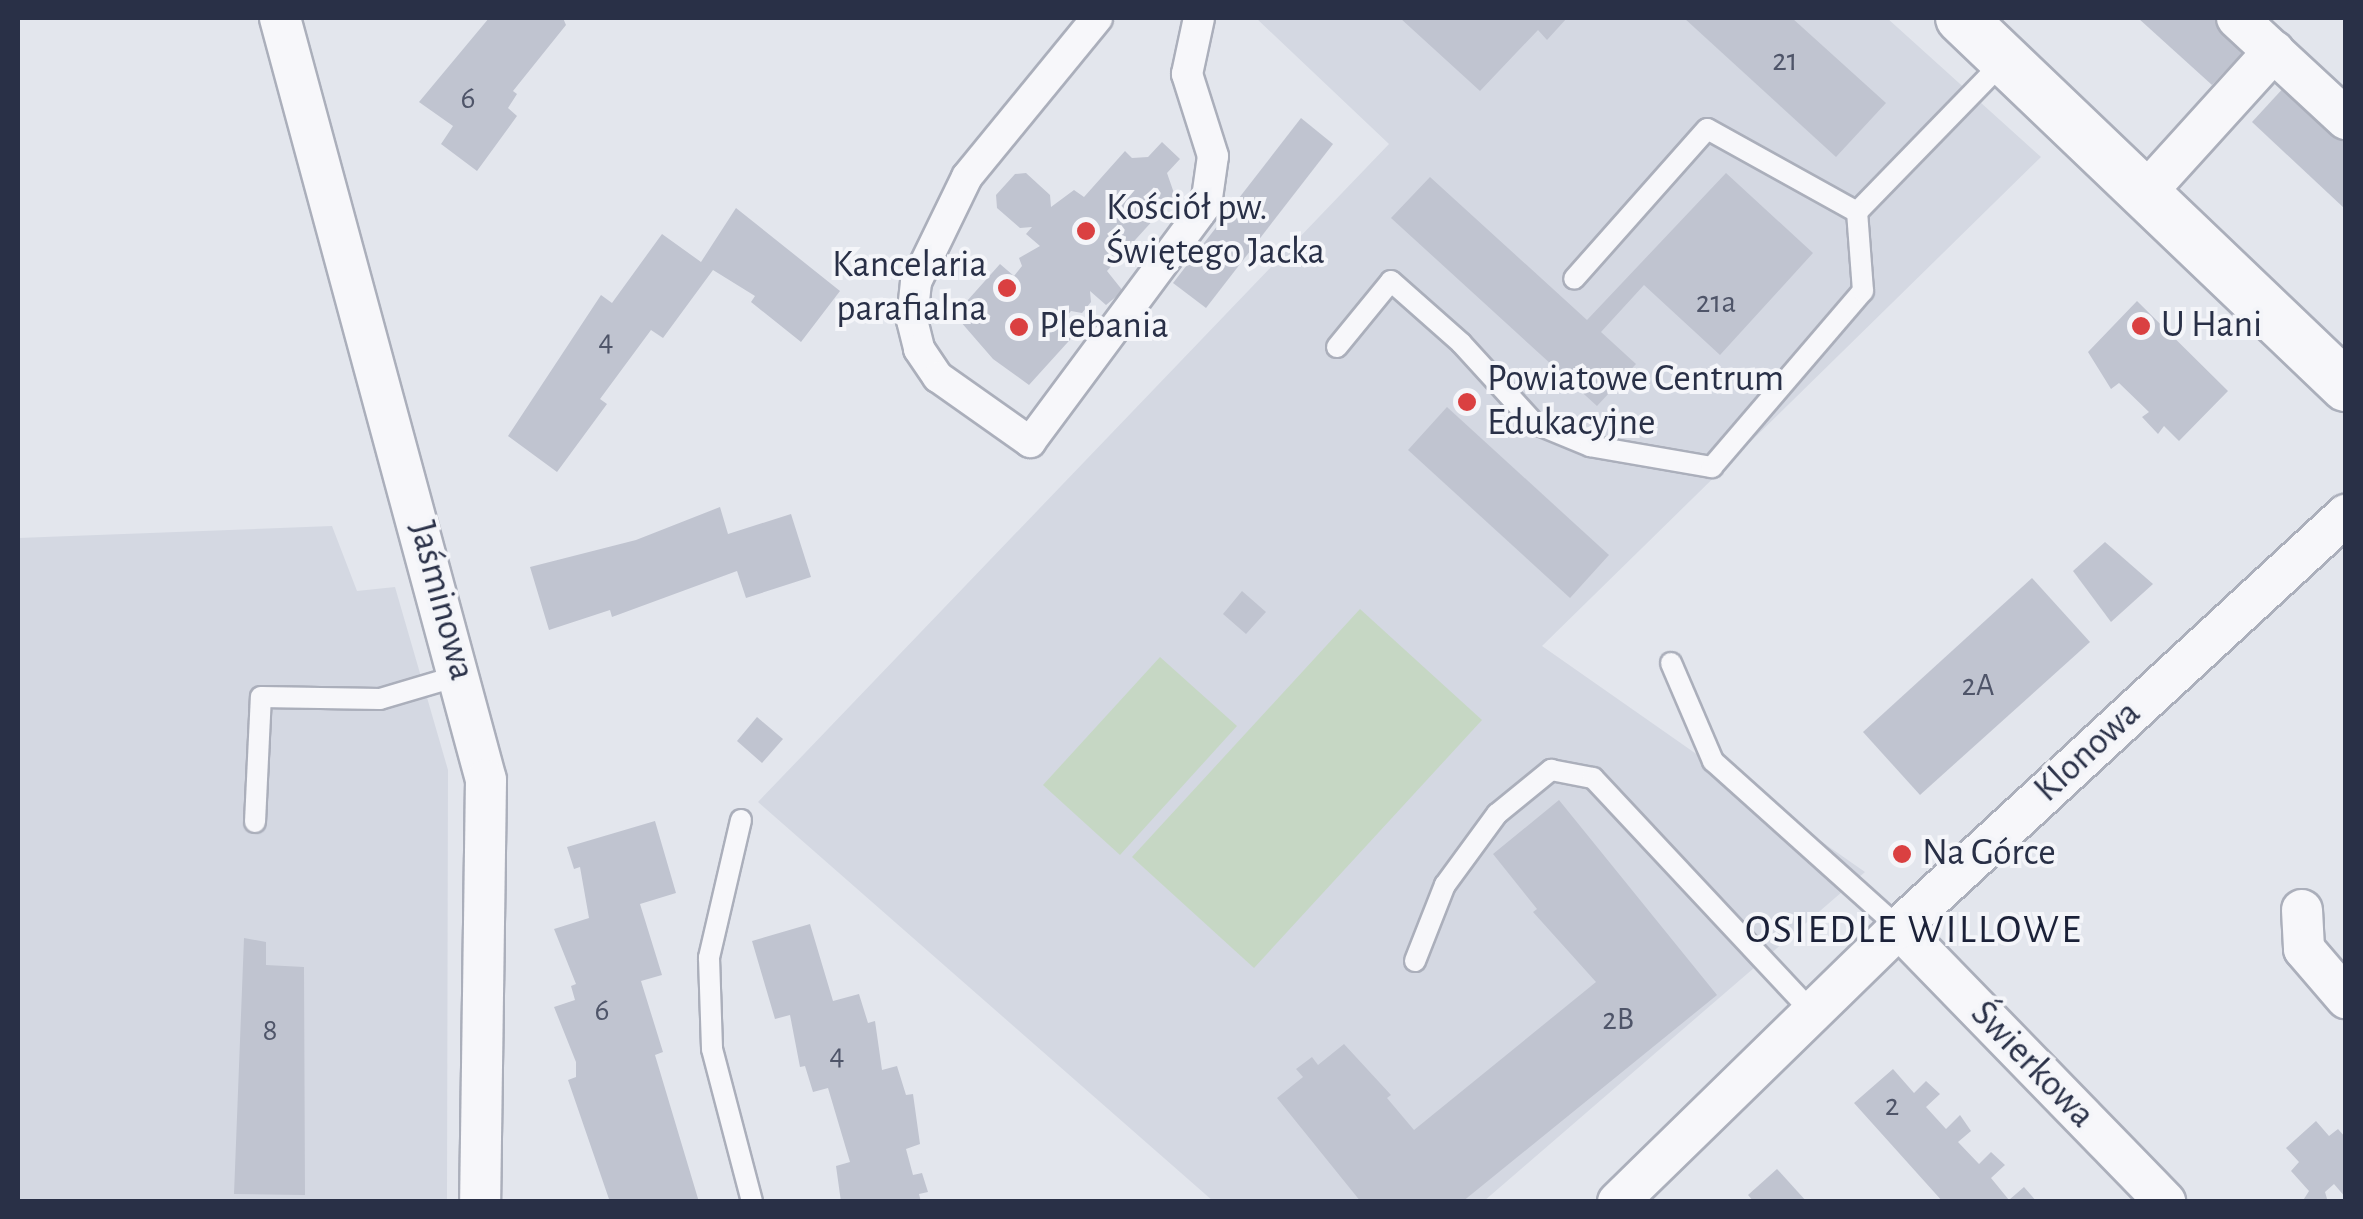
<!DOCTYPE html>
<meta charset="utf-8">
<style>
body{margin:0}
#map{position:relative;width:2363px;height:1219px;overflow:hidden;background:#e3e6ed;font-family:"Alegreya Sans",sans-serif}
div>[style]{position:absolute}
.built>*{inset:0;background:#d4d8e2}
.green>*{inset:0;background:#c6d7c4}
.building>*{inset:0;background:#c0c4d0}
.roads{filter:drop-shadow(2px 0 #abafbb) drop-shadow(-2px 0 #abafbb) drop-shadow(0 2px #abafbb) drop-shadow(0 -2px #abafbb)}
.service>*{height:20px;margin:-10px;padding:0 10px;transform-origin:10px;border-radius:10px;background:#f7f7fa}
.pedestrian>*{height:30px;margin:-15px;padding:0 15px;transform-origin:15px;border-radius:15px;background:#f7f7fa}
.minor>*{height:40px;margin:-20px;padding:0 20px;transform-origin:20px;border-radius:20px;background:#f7f7fa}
.tertiary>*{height:50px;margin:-25px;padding:0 25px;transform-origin:25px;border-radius:25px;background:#f7f7fa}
.dots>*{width:28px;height:28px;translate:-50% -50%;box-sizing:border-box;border:5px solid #f4f5f9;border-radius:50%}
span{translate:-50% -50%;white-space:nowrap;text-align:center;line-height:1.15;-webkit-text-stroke:8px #f4f5f9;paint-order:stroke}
.number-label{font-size:32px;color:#4f5569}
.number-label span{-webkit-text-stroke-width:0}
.poi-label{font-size:38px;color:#293047}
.left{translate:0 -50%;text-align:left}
.right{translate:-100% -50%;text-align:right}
.street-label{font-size:38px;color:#293047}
.neighbourhood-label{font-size:40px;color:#1b2138;letter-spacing:2.5px}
.frame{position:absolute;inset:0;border:20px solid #293047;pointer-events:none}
</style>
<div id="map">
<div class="built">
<div style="clip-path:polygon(1256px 18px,1887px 18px,2041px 157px,1542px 646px,1865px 872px,1484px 1201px,1213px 1201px,758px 802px,1389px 144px)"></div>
<div style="clip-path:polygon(332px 526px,357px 591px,395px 587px,448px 770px,447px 1201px,18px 1201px,18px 538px)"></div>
</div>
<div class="green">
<div style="clip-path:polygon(1360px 609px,1482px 720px,1254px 968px,1132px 857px)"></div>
<div style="clip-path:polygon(1160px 657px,1237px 726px,1120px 855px,1043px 785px)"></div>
</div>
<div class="building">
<div style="clip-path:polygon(489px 18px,563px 18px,566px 25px,513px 91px,517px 94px,508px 108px,517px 116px,477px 171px,441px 144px,453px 126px,419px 102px)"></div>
<div style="clip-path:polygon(1400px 18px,1567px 18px,1547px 40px,1538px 30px,1480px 91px)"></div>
<div style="clip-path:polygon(1684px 18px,1792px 18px,1886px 103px,1836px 157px)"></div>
<div style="clip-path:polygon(2138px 18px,2214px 18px,2247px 48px,2212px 85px)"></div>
<div style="clip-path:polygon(2287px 84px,2346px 139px,2344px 208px,2252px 122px)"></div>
<div style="clip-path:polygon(1301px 118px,1333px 144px,1206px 308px,1173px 283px)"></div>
<div style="clip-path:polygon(1162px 142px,1180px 159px,1167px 173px,1175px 196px,1107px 271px,1123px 291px,1106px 305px,1090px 291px,1091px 302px,1082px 313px,1071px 311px,1064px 319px,1077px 332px,1029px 385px,993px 359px,960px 321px,968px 313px,967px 301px,1000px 264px,1014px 276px,1022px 266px,1019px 258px,1040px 246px,1026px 234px,1032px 227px,1020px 228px,997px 208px,996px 195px,1015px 174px,1026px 173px,1050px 195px,1051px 207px,1074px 190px,1084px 197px,1125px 151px,1132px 158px,1148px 157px)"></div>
<div style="clip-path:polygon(1726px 173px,1813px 253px,1720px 355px,1644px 285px,1601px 332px,1636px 364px,1597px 406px,1391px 218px,1430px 177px,1587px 320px)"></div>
<div style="clip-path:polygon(736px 208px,840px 291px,801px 342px,751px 302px,755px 296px,713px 270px,663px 338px,651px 330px,600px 399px,607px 404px,557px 472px,508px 436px,601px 295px,612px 303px,662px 234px,701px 262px)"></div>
<div style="clip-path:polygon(2137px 301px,2228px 391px,2179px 441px,2164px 426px,2158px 434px,2142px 417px,2149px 412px,2119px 383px,2111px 389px,2088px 352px)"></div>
<div style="clip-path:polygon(1447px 407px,1609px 555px,1570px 598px,1408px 450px)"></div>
<div style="clip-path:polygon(720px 507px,728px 534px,791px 514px,811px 577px,746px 598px,737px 571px,612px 617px,610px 610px,549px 630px,530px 567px,636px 540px)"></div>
<div style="clip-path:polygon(2105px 542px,2153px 584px,2111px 622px,2073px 571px)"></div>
<div style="clip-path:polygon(2032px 578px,2090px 642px,1920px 795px,1863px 732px)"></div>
<div style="clip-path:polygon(1242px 591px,1266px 612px,1246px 634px,1223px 614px)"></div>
<div style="clip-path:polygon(757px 717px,783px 739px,762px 763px,737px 741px)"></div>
<div style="clip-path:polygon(1559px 800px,1717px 995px,1462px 1202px,1361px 1202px,1277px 1098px,1303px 1077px,1296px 1069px,1312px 1057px,1318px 1065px,1344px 1044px,1391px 1095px,1387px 1098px,1414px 1130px,1596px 982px,1533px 912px,1537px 909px,1493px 854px)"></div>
<div style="clip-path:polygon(655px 821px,676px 893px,640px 904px,662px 975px,641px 981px,663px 1052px,655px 1055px,699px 1202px,610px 1202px,568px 1080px,576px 1077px,576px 1062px,554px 1007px,575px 1000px,571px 986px,576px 984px,554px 929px,589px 918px,580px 867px,574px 869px,567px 847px)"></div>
<div style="clip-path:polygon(810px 924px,833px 1001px,859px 994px,868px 1023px,875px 1021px,882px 1070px,897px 1066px,906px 1095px,913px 1094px,920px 1144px,906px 1149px,913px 1175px,922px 1173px,928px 1192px,919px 1194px,921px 1202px,841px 1202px,836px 1166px,850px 1162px,828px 1088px,813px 1092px,805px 1066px,800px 1067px,790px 1015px,775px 1019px,752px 941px)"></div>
<div style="clip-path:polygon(244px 938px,266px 942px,266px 965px,304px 967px,305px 1195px,234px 1194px)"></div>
<div style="clip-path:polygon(1893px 1069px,1914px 1093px,1926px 1081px,1940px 1094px,1926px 1107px,1946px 1129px,1960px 1115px,1971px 1131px,1958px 1142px,1979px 1164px,1991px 1152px,2005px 1165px,1991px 1178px,2009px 1200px,2024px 1187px,2037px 1202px,1943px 1202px,1854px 1103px)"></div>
<div style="clip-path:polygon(2316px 1121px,2329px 1136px,2338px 1129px,2346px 1138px,2346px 1198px,2334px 1184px,2325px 1192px,2328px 1202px,2302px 1202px,2309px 1191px,2291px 1171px,2299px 1162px,2286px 1148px)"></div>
<div style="clip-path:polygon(1777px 1169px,1807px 1202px,1754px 1202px,1748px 1195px)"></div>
</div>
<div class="roads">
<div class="service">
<div style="left:1857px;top:212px;width:214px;rotate:-45.8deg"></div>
<div style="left:1337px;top:347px;width:85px;rotate:-50.7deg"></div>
<div style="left:1391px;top:281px;width:94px;rotate:41.5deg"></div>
<div style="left:1461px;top:343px;width:108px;rotate:47.6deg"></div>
<div style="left:1534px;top:423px;width:61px;rotate:22.3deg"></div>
<div style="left:1590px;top:446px;width:124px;rotate:9.8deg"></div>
<div style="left:1712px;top:467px;width:232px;rotate:-49.4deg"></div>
<div style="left:1863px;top:291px;width:79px;rotate:-94.3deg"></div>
<div style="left:1857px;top:212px;width:171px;rotate:-151deg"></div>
<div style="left:1707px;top:129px;width:200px;rotate:131.6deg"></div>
<div style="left:1671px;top:663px;width:107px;rotate:66.8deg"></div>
<div style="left:1713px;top:761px;width:250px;rotate:41.9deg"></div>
<div style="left:741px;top:820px;width:142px;rotate:103.1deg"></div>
<div style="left:709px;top:958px;width:91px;rotate:88.1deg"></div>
<div style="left:712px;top:1049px;width:158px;rotate:75.3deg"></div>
<div style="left:255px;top:822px;width:125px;rotate:-87.3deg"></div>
<div style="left:261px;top:697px;width:119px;rotate:1deg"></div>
<div style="left:380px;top:699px;width:84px;rotate:-16.5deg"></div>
<div style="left:1415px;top:961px;width:82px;rotate:-68.5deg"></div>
<div style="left:1445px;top:885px;width:88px;rotate:-53.8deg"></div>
<div style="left:1497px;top:814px;width:70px;rotate:-39.2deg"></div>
<div style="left:1551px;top:770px;width:43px;rotate:10.8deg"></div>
<div style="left:1593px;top:778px;width:320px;rotate:46.9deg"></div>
</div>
<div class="pedestrian">
<div style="left:1097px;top:18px;width:205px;rotate:129.3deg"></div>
<div style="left:967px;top:177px;width:117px;rotate:115.9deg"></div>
<div style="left:916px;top:282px;width:38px;rotate:96deg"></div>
<div style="left:912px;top:320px;width:30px;rotate:76deg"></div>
<div style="left:919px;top:349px;width:34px;rotate:56deg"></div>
<div style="left:938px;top:377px;width:113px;rotate:35.2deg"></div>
<div style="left:1030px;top:442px;width:295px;rotate:-53.4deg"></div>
<div style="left:1206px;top:205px;width:49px;rotate:-81.9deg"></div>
<div style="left:1213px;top:156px;width:86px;rotate:-107.6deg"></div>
<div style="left:1187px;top:74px;width:57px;rotate:-77.9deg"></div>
</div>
<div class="minor">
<div style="left:280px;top:18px;width:789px;rotate:74.87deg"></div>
<div style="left:486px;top:780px;width:422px;rotate:90.8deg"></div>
<div style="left:2237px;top:18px;width:149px;rotate:42.8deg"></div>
<div style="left:2147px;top:191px;width:189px;rotate:-47.8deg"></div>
<div style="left:2302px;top:910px;width:39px;rotate:87deg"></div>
<div style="left:2304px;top:949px;width:65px;rotate:49.4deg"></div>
<div style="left:1899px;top:928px;width:382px;rotate:45.8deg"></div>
<div style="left:1618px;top:1202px;width:392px;rotate:-44.3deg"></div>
<div style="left:1899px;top:928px;width:609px;rotate:-42.74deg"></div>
</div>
<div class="tertiary">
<div style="left:1961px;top:18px;width:533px;rotate:43.71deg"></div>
</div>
</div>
<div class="dots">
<div style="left:1086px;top:231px;background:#da4041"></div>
<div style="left:1007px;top:288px;background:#da4041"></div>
<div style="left:2141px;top:326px;background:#da4041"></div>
<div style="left:1019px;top:327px;background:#da4041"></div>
<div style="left:1467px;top:402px;background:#da4041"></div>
<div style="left:1902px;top:854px;background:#da4041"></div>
</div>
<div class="number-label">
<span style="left:1785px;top:60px">21</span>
<span style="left:468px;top:98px">6</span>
<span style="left:1716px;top:302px">21a</span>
<span style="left:606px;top:340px">4</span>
<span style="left:1978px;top:685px">2A</span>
<span style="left:602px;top:1010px">6</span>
<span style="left:1618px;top:1019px">2B</span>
<span style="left:270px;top:1030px">8</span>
<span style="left:837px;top:1054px">4</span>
<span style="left:1892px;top:1105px">2</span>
</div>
<div class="poi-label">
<span class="left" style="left:1106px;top:231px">Kościół pw.<br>Świętego Jacka</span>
<span class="right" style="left:987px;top:288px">Kancelaria<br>parafialna</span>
<span class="left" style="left:2161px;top:326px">U Hani</span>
<span class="left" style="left:1039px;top:327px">Plebania</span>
<span class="left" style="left:1487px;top:402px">Powiatowe Centrum<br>Edukacyjne</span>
<span class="left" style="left:1922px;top:854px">Na Górce</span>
</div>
<div class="street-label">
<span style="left:441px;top:601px;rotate:75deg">Jaśminowa</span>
<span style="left:2088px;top:752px;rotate:-43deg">Klonowa</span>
<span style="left:2032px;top:1065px;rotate:46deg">Świerkowa</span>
</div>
<div class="neighbourhood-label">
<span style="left:1914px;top:930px">OSIEDLE WILLOWE</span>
</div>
<div class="frame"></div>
</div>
